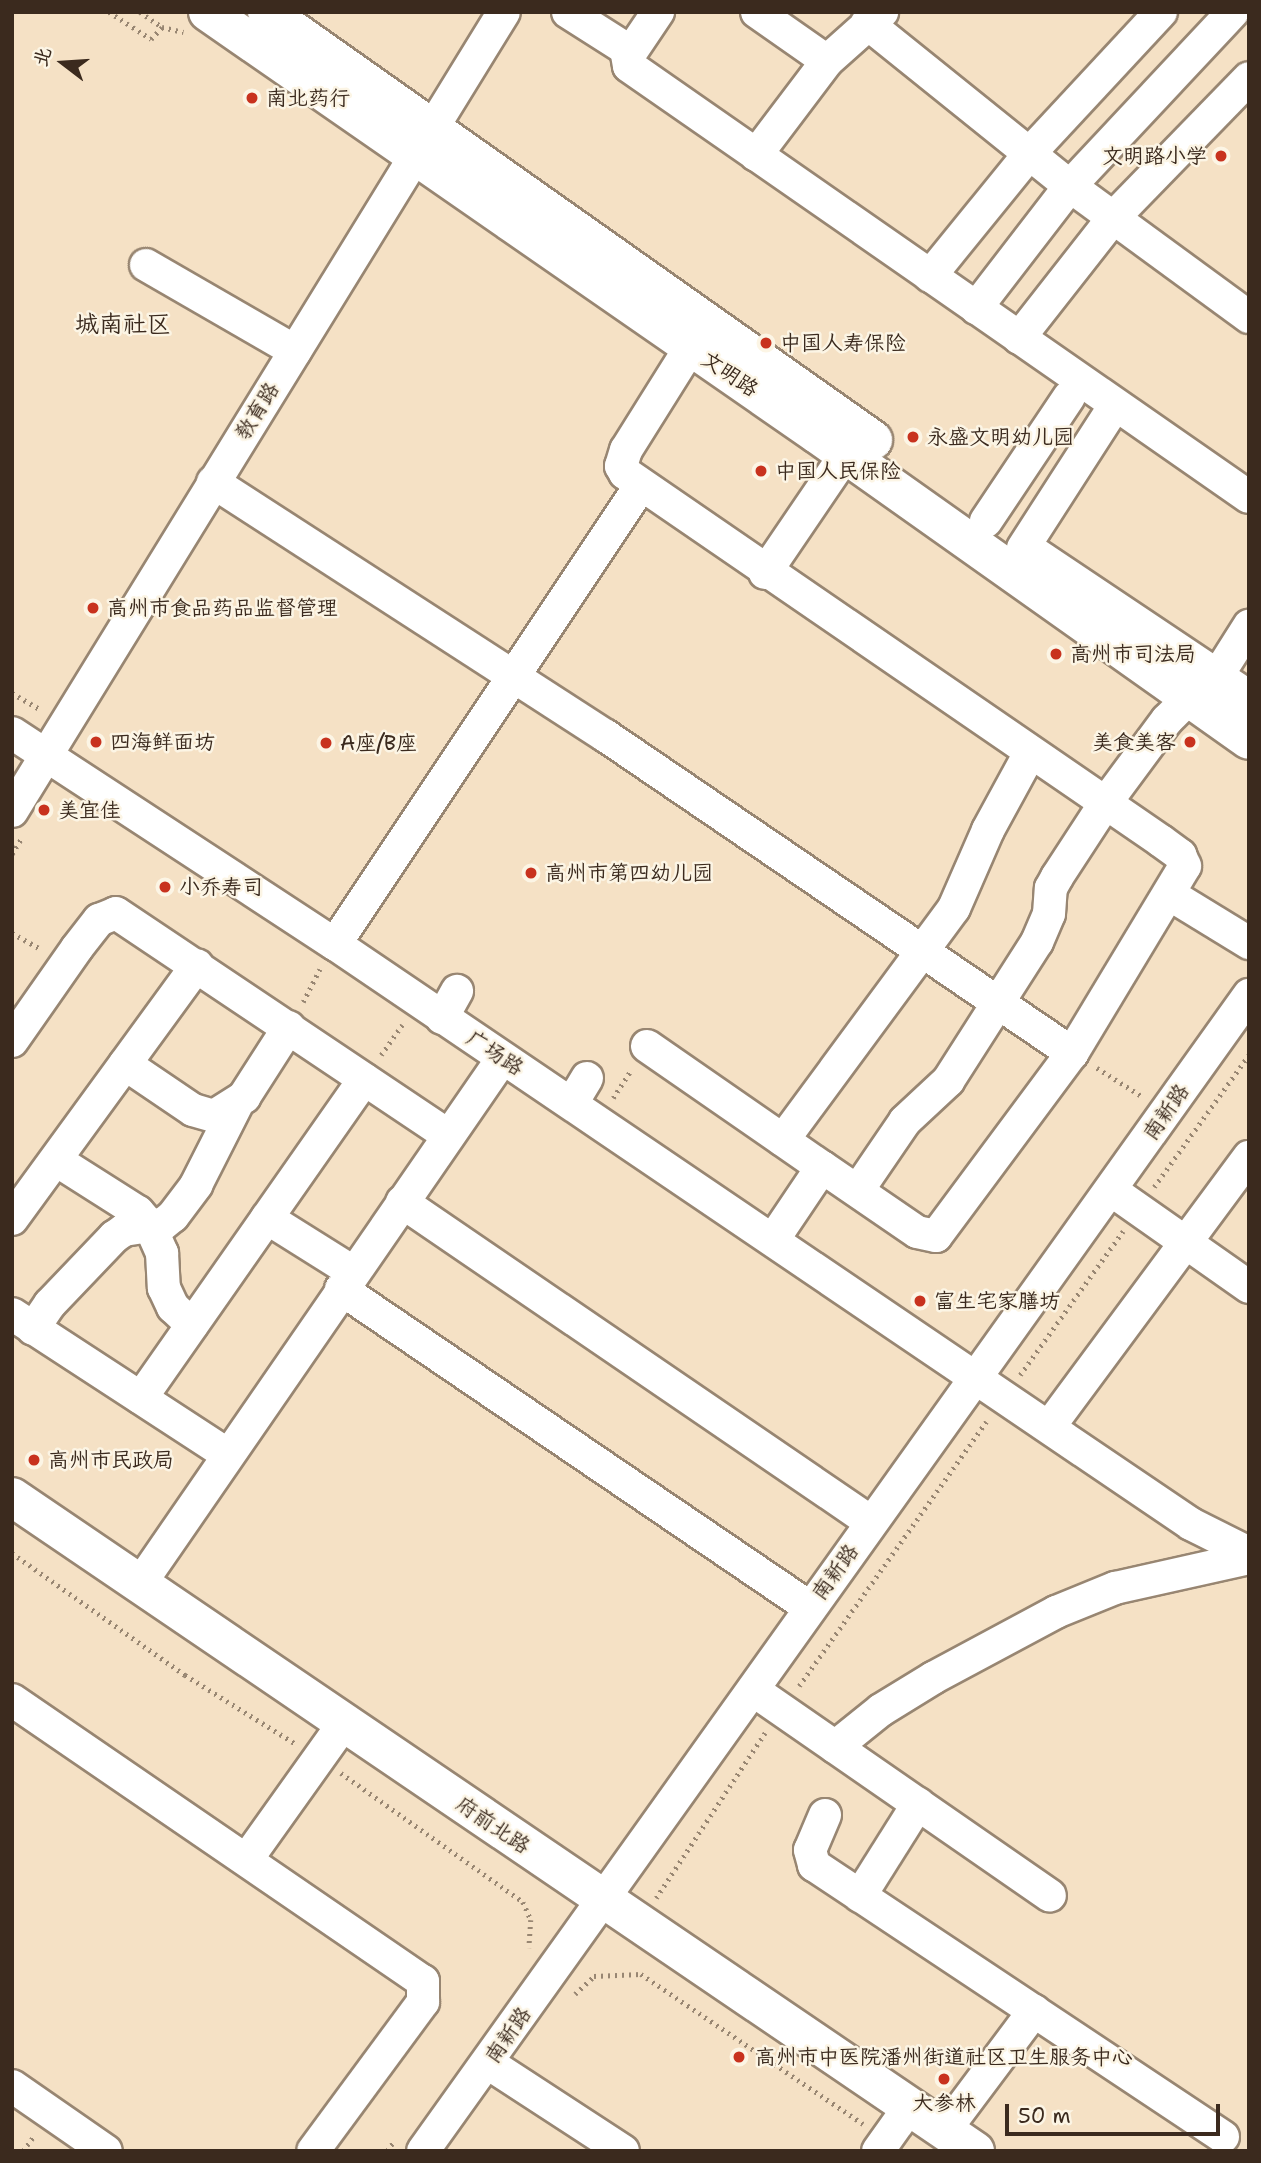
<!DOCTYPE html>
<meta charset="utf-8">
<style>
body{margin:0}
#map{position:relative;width:1261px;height:2163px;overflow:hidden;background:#f5e1c5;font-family:"Shantell Sans","LXGW WenKai TC",sans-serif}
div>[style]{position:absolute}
.path>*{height:4.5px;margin-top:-2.25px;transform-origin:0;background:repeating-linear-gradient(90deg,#988672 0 2px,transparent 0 7px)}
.roads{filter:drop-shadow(2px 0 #988672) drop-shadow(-2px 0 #988672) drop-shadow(0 2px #988672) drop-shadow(0 -2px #988672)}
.minor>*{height:32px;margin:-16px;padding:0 16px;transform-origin:16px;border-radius:16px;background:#fff}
.major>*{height:38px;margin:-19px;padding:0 19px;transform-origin:19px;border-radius:19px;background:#fff}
.dots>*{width:19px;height:19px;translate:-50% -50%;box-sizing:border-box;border:4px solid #fcf5e5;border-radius:50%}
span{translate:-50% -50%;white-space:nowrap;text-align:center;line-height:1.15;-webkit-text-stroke:5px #fcf5e5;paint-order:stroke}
.poi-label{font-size:21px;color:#3b2a1e}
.left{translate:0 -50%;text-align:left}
.right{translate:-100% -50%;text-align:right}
.street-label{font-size:21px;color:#3b2a1e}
.quarter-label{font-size:24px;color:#3b2a1e}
.frame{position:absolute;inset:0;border:14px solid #3b2a1e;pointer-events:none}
.north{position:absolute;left:28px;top:28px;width:70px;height:70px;-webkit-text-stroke:5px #fcf5e5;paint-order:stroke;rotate:287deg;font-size:19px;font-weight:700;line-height:28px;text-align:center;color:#3b2a1e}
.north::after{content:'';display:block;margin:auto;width:24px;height:32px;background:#3b2a1e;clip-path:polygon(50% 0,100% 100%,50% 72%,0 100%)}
.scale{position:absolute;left:1005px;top:2104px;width:215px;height:32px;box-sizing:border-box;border:4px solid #3b2a1e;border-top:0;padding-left:9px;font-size:21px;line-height:24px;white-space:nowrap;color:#3b2a1e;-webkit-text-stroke:5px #fcf5e5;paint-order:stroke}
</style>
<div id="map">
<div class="path">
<div style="left:109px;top:12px;width:50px;rotate:32.7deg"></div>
<div style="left:151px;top:39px;width:16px;rotate:-47deg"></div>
<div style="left:140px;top:12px;width:27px;rotate:34deg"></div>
<div style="left:162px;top:27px;width:22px;rotate:13deg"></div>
<div style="left:12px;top:693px;width:32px;rotate:30deg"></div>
<div style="left:12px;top:854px;width:17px;rotate:-59deg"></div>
<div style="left:12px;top:933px;width:33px;rotate:29deg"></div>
<div style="left:303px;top:1002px;width:37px;rotate:-63deg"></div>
<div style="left:381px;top:1055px;width:37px;rotate:-55deg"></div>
<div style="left:1097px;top:1068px;width:54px;rotate:32.2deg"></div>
<div style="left:613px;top:1098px;width:33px;rotate:-57deg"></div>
<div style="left:1154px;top:1187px;width:163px;rotate:-54.3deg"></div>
<div style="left:1020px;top:1375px;width:177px;rotate:-54.4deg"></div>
<div style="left:12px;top:1553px;width:212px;rotate:35.2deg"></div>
<div style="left:185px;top:1675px;width:131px;rotate:31.9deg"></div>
<div style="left:799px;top:1686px;width:324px;rotate:-54.7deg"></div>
<div style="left:341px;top:1773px;width:223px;rotate:35.3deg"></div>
<div style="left:523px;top:1902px;width:20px;rotate:66deg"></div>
<div style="left:531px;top:1920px;width:28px;rotate:94deg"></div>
<div style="left:656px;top:1898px;width:198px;rotate:-56.6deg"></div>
<div style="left:575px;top:1994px;width:26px;rotate:-43deg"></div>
<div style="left:594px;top:1976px;width:47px;rotate:-2.4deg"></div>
<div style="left:641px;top:1974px;width:268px;rotate:34deg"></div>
<div style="left:23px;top:2151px;width:17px;rotate:-54deg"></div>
<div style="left:387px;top:2151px;width:12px;rotate:-55deg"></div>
</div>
<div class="roads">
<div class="minor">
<div style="left:568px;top:12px;width:69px;rotate:32.5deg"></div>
<div style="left:626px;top:49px;width:17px;rotate:80deg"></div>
<div style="left:629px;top:66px;width:755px;rotate:34.81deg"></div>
<div style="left:757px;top:12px;width:85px;rotate:35deg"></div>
<div style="left:867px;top:23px;width:260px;rotate:38.8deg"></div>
<div style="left:1070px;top:186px;width:222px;rotate:36.2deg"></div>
<div style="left:629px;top:55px;width:52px;rotate:-56deg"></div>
<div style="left:756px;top:155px;width:118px;rotate:-52.9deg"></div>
<div style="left:827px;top:61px;width:74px;rotate:-41.7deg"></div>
<div style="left:146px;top:265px;width:172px;rotate:30deg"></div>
<div style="left:930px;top:276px;width:157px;rotate:-50.9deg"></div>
<div style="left:1029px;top:154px;width:194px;rotate:-47.1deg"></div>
<div style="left:976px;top:308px;width:154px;rotate:-52.4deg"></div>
<div style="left:1070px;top:186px;width:238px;rotate:-46.9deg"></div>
<div style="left:1019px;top:338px;width:152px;rotate:-51.9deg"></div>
<div style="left:1113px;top:218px;width:195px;rotate:-45.8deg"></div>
<div style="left:690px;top:348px;width:120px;rotate:122.1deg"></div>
<div style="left:626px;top:450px;width:17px;rotate:107deg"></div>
<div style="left:621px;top:466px;width:8px;rotate:60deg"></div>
<div style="left:625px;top:473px;width:650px;rotate:34.47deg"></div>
<div style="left:1161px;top:841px;width:24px;rotate:36deg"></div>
<div style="left:1180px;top:855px;width:12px;rotate:66deg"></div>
<div style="left:1185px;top:866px;width:218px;rotate:121.1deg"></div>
<div style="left:1072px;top:1053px;width:228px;rotate:126.6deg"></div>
<div style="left:936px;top:1236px;width:19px;rotate:-168deg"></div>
<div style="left:917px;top:1232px;width:115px;rotate:-145.6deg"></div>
<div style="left:822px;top:1167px;width:88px;rotate:123.9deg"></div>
<div style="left:213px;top:482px;width:468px;rotate:32.9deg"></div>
<div style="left:606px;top:736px;width:564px;rotate:34.23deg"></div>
<div style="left:986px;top:521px;width:149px;rotate:-56.2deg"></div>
<div style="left:1023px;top:548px;width:170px;rotate:-57.2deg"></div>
<div style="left:765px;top:573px;width:144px;rotate:-55.8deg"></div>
<div style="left:1216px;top:678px;width:62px;rotate:-57.6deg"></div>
<div style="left:12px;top:733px;width:386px;rotate:33.2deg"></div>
<div style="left:335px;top:944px;width:1034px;rotate:34.12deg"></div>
<div style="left:1191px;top:1524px;width:65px;rotate:26.6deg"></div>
<div style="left:12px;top:811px;width:938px;rotate:-58.38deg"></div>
<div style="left:1169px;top:894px;width:94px;rotate:31.5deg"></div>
<div style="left:335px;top:944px;width:552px;rotate:-56.31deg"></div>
<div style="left:442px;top:1018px;width:31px;rotate:-61deg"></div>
<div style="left:12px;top:1041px;width:113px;rotate:-55deg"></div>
<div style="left:77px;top:948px;width:36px;rotate:-52deg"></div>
<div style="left:99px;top:920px;width:18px;rotate:-22deg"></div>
<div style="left:116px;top:913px;width:399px;rotate:33.8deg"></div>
<div style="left:647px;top:1046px;width:213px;rotate:34.7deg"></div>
<div style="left:125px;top:1064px;width:82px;rotate:34.1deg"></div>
<div style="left:193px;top:1110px;width:22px;rotate:16deg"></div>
<div style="left:214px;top:1116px;width:36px;rotate:-32deg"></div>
<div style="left:244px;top:1097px;width:83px;rotate:-57.3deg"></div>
<div style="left:572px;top:1103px;width:29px;rotate:-59deg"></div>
<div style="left:783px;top:1140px;width:288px;rotate:-53.6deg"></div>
<div style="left:954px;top:908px;width:85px;rotate:-66.4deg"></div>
<div style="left:988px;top:830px;width:88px;rotate:-61.4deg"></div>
<div style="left:56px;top:1160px;width:97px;rotate:32.4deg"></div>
<div style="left:138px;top:1212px;width:18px;rotate:49deg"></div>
<div style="left:150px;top:1226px;width:30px;rotate:66deg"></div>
<div style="left:162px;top:1253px;width:35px;rotate:87deg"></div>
<div style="left:164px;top:1288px;width:21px;rotate:65deg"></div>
<div style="left:173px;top:1307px;width:26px;rotate:43deg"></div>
<div style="left:858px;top:1190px;width:83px;rotate:-55.7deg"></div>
<div style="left:905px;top:1121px;width:59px;rotate:-42.9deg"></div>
<div style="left:948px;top:1081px;width:165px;rotate:-57.4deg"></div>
<div style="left:1037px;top:942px;width:30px;rotate:-67deg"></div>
<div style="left:1049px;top:914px;width:26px;rotate:-86deg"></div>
<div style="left:1051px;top:888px;width:13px;rotate:-61deg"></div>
<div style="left:1057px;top:877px;width:86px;rotate:-56.9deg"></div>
<div style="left:1104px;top:805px;width:106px;rotate:-53.5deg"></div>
<div style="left:1167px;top:720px;width:31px;rotate:-45deg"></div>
<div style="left:1111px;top:1190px;width:169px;rotate:35.1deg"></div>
<div style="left:402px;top:1202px;width:568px;rotate:34.31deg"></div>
<div style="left:267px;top:1218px;width:102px;rotate:32.1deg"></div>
<div style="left:12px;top:1219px;width:314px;rotate:-53.9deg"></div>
<div style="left:341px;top:1289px;width:566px;rotate:34.2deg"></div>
<div style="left:12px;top:1314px;width:257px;rotate:33.1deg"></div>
<div style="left:33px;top:1329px;width:30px;rotate:-56deg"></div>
<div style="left:50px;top:1304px;width:93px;rotate:-46.3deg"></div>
<div style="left:114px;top:1237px;width:12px;rotate:-35deg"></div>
<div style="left:124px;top:1230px;width:39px;rotate:-9deg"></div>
<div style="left:163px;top:1224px;width:13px;rotate:-39deg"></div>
<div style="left:173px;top:1216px;width:39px;rotate:-53deg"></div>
<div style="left:196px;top:1185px;width:89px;rotate:-63.1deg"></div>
<div style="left:141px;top:1398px;width:389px;rotate:-55deg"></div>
<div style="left:1049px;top:1427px;width:336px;rotate:-53.5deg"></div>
<div style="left:140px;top:1584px;width:638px;rotate:-55.41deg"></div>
<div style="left:753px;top:1690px;width:361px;rotate:34.7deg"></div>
<div style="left:12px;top:1700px;width:498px;rotate:34.4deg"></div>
<div style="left:423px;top:1981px;width:21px;rotate:90deg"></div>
<div style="left:423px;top:2002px;width:185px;rotate:126.4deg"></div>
<div style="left:835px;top:1747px;width:59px;rotate:-38.8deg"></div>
<div style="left:881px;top:1710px;width:61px;rotate:-31.6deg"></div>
<div style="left:933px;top:1678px;width:140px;rotate:-28.2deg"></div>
<div style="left:1056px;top:1612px;width:64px;rotate:-22.1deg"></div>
<div style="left:1115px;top:1588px;width:137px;rotate:-12.6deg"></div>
<div style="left:825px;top:1815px;width:38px;rotate:113deg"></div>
<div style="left:810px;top:1850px;width:16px;rotate:75deg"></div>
<div style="left:814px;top:1865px;width:491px;rotate:33.6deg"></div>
<div style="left:247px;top:1859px;width:167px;rotate:-54.5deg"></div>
<div style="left:860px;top:1896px;width:109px;rotate:-57.8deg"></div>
<div style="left:488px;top:2063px;width:161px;rotate:33.1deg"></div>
<div style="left:12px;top:2086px;width:114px;rotate:34.7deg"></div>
<div style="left:945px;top:2130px;width:149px;rotate:-53.2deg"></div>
<div style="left:423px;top:2151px;width:1421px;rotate:-54.45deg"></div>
<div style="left:878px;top:2151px;width:55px;rotate:-54.6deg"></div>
</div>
<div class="major">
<div style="left:208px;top:12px;width:741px;rotate:34.72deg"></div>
<div style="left:817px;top:434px;width:529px;rotate:35.31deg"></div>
<div style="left:267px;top:12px;width:742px;rotate:35.23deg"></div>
<div style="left:1035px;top:557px;width:257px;rotate:33.8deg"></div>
<div style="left:12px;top:1497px;width:1164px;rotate:34.18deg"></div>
</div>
</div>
<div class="dots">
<div style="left:252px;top:98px;background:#c8321e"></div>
<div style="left:1221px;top:156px;background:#c8321e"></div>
<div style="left:766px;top:343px;background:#c8321e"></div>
<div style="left:913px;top:437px;background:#c8321e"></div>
<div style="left:761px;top:471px;background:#c8321e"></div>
<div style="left:93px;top:608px;background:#c8321e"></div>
<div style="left:1056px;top:654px;background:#c8321e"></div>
<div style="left:96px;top:742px;background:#c8321e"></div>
<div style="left:1190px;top:742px;background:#c8321e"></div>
<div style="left:326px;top:743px;background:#c8321e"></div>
<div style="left:44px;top:810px;background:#c8321e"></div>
<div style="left:531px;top:873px;background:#c8321e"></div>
<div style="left:165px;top:887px;background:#c8321e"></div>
<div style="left:920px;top:1301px;background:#c8321e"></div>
<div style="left:34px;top:1460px;background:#c8321e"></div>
<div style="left:739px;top:2057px;background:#c8321e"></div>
<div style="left:944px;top:2079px;background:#c8321e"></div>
</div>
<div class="poi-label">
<span class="left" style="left:266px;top:98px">南北药行</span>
<span class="right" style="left:1207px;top:156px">文明路小学</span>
<span class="left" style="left:780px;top:343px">中国人寿保险</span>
<span class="left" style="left:927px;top:437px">永盛文明幼儿园</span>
<span class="left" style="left:775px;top:471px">中国人民保险</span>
<span class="left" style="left:107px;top:608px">高州市食品药品监督管理</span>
<span class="left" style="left:1070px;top:654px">高州市司法局</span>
<span class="left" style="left:110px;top:742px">四海鲜面坊</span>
<span class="right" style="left:1176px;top:742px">美食美客</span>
<span class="left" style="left:340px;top:743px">A座/B座</span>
<span class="left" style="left:58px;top:810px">美宜佳</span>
<span class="left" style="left:545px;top:873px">高州市第四幼儿园</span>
<span class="left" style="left:179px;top:887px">小乔寿司</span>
<span class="left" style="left:934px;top:1301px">富生宅家膳坊</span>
<span class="left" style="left:48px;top:1460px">高州市民政局</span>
<span class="left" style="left:755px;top:2057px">高州市中医院潘州街道社区卫生服务中心</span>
<span style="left:944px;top:2103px">大参林</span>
</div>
<div class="street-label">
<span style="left:730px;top:374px;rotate:34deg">文明路</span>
<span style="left:257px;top:411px;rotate:-58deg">教育路</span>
<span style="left:495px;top:1053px;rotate:33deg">广场路</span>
<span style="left:1166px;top:1112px;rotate:-55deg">南新路</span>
<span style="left:835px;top:1572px;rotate:-54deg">南新路</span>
<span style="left:493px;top:1825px;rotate:34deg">府前北路</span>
<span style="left:508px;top:2035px;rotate:-55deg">南新路</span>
</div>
<div class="quarter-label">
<span style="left:123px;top:325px">城南社区</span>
</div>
<div class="frame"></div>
<div class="north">北</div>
<div class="scale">50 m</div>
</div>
